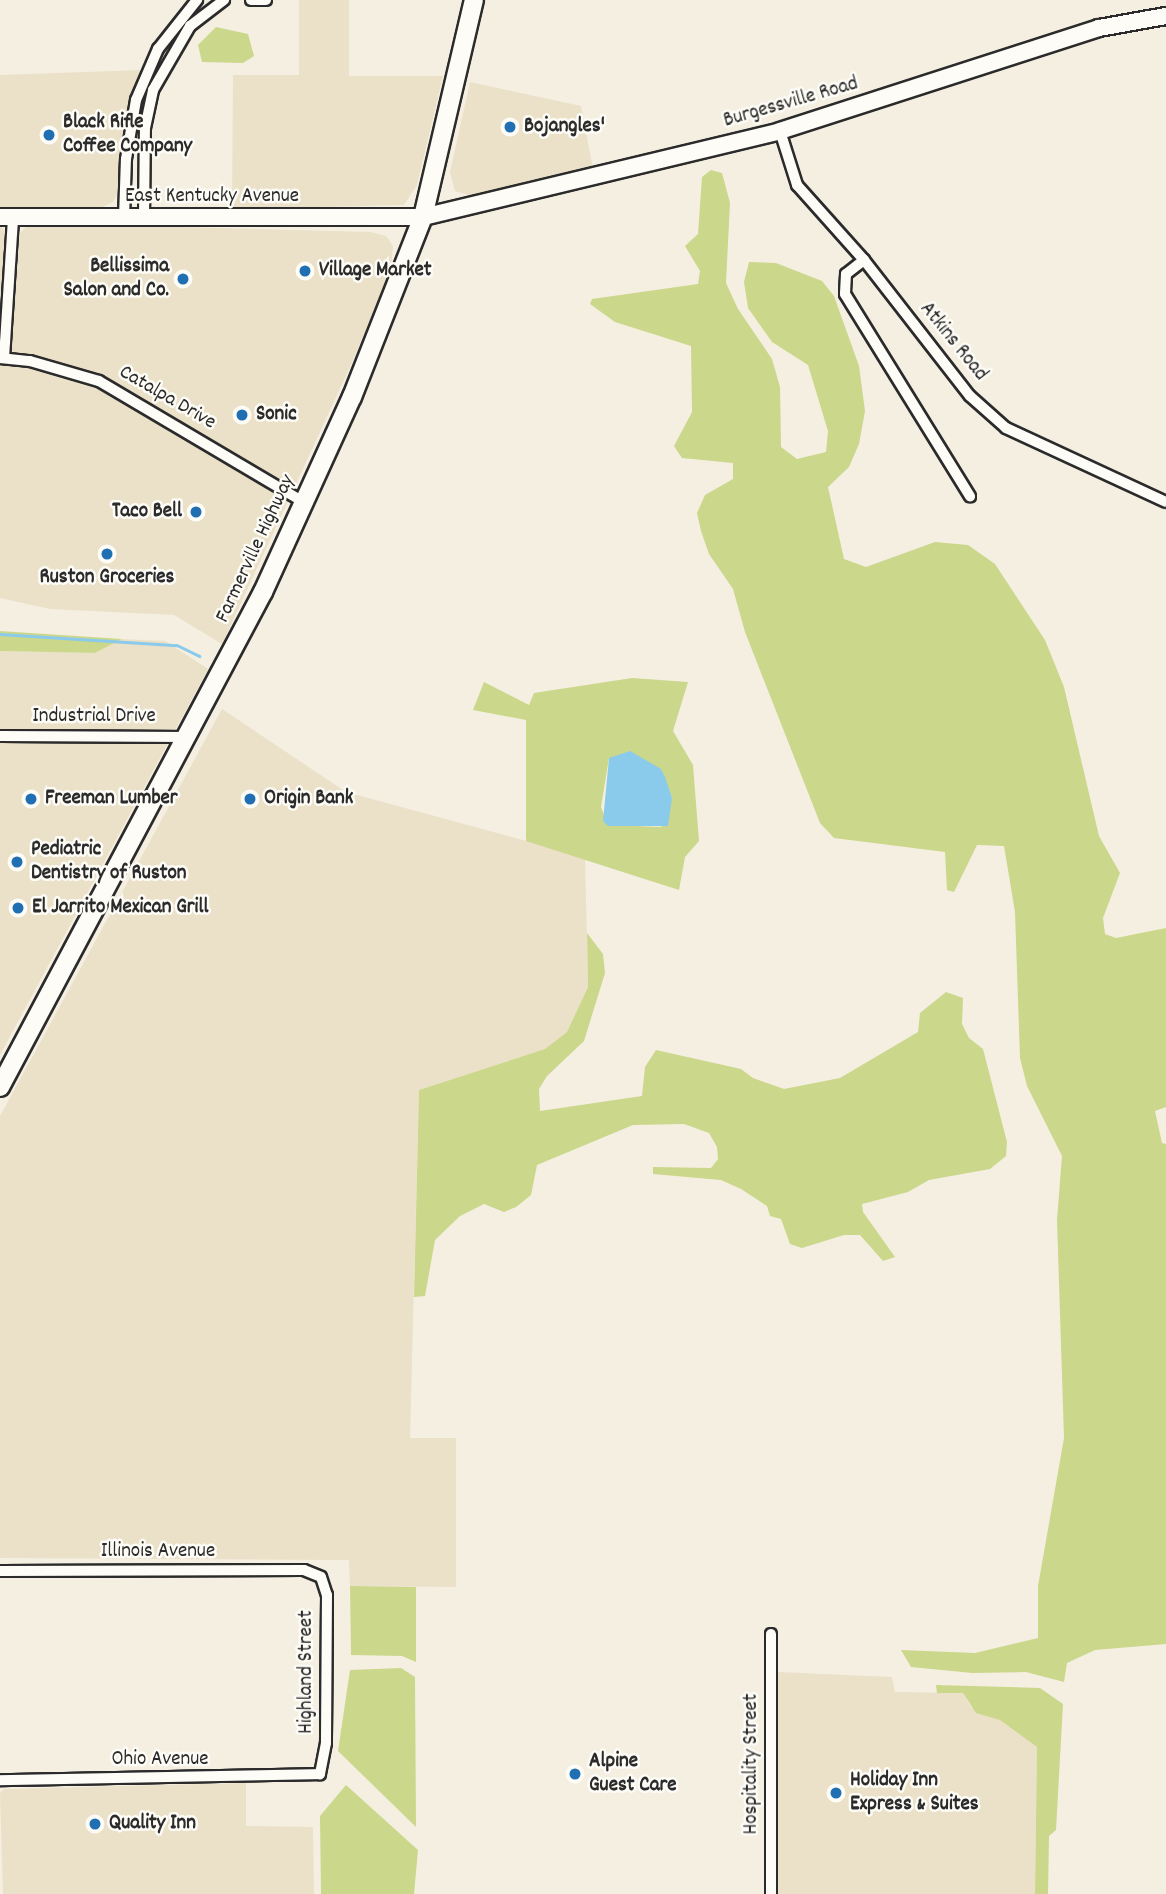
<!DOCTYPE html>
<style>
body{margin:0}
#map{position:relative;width:1166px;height:1894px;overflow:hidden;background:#f5efe2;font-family:Dekko,sans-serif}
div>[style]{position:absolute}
.built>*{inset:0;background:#ebe0c8}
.green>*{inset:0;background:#cbd78a}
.water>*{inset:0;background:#8acaeb}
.stream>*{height:2.5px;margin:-1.25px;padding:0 1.25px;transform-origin:1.25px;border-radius:1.25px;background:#8acaeb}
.roads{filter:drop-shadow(2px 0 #2b2b2b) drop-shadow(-2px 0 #2b2b2b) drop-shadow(0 2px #2b2b2b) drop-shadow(0 -2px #2b2b2b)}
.street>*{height:10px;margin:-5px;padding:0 5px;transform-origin:5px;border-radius:5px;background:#fdfcf7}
.secondary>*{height:16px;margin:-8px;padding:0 8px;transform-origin:8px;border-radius:8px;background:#fdfcf7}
.primary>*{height:18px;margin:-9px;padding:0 9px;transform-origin:9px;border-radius:9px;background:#fdfcf7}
.dots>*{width:19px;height:19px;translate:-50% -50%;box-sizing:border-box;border:4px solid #fdfcf7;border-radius:50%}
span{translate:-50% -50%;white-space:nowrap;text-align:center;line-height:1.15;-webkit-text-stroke:5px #fdfcf7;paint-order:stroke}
.street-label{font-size:21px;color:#2b2b2b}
.poi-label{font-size:21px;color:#2b2b2b;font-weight:700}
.left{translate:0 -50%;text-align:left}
.right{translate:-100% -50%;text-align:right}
</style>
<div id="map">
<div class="built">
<div style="clip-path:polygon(299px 0,349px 0,349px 76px,443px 76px,417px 185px,404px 205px,232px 209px,233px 75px,299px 75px)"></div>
<div style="clip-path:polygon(142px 70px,121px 149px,119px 190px,113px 202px,98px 209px,0 211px,0 75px)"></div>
<div style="clip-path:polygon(470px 82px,581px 106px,593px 169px,475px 197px,455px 191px,450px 172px)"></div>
<div style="clip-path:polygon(30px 223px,371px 232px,386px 236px,393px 246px,391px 269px,350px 367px,222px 644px,174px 615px,50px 609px,0 598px,0 364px,9px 364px,19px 234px)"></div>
<div style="clip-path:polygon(0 224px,7px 235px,0 346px)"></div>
<div style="clip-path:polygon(122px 639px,165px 641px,208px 669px,0 1055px,0 651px,95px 653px)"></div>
<div style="clip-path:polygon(222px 709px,346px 792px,585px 857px,588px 987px,567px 1032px,545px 1049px,419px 1090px,410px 1438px,456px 1438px,456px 1587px,350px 1586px,349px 1560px,0 1558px,0 1116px)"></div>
<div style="clip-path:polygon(778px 1672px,892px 1677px,895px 1692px,963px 1693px,971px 1707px,1000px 1720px,1037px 1747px,1035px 1894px,777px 1894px)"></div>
<div style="clip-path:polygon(246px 1783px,246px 1826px,313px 1827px,314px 1894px,3px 1894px,0 1793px,4px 1789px)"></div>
</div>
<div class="green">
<div style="clip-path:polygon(216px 27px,248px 34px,254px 56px,243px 63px,202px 62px,198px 45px)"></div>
<div style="clip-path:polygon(711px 170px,722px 173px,730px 203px,726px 283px,738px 309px,772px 359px,780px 387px,781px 447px,797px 459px,826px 452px,828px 431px,808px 365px,772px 342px,748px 308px,744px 282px,749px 262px,776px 263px,822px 281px,834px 296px,859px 366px,865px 411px,859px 444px,849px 467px,828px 487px,844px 559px,866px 567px,935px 542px,968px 545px,995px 564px,1045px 640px,1064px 687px,1099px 836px,1120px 873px,1103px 918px,1105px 934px,1116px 938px,1166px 928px,1166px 1107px,1155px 1111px,1162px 1143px,1166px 1144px,1166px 1644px,1095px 1650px,1067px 1663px,1064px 1682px,1026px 1672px,972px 1673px,911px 1667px,901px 1650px,975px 1653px,1038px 1638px,1038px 1586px,1064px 1438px,1057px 1220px,1062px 1156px,1027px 1086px,1020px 1058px,1015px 912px,1004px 846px,977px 845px,954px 892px,947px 890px,945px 852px,834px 838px,820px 823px,745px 632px,733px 589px,709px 554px,701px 531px,697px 513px,705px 495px,733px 479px,733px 463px,682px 458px,674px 446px,692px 412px,691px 346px,615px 322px,590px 304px,592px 299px,698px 284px,700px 271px,685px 246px,698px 234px,702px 177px)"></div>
<div style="clip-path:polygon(0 631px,122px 639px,95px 653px,0 651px)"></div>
<div style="clip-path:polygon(evenodd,632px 678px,688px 682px,673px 731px,693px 765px,699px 841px,685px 857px,679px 890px,526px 841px,526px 720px,473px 710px,484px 682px,529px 705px,534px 693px,632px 678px,609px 758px,661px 769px,672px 798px,661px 827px,608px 825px,601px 807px,609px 758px)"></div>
<div style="clip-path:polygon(587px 933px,603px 954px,605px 973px,584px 1041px,547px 1076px,539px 1089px,540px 1111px,642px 1096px,645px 1067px,656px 1050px,741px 1069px,753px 1078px,784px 1089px,840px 1078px,918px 1032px,920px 1013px,946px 992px,963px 998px,962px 1024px,969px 1038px,983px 1049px,1007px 1142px,1006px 1156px,990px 1169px,929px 1180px,908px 1192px,862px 1204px,863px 1212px,895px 1257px,883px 1261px,860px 1235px,844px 1235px,802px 1248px,790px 1244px,781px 1219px,770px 1216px,767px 1206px,741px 1189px,721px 1180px,653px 1174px,653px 1167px,711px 1168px,718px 1159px,717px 1147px,709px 1133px,684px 1124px,633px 1125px,537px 1165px,531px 1195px,516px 1207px,504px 1212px,484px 1204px,460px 1216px,435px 1240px,425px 1296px,414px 1297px,419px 1090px,545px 1049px,567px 1032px,588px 987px)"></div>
<div style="clip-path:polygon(350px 1586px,416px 1587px,416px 1662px,402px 1656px,351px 1655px)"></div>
<div style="clip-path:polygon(401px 1668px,415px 1677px,416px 1827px,338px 1751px,350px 1670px)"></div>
<div style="clip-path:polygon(936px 1685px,1040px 1688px,1063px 1704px,1056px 1830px,1049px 1836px,1048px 1894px,1035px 1894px,1037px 1747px,1000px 1720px,976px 1713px,963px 1693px,937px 1693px)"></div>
<div style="clip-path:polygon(346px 1785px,418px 1850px,414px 1894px,321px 1894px,320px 1816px)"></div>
</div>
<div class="water">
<div style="clip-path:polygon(630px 751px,661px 769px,665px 777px,672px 798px,668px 826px,608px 826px,603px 821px,609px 758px)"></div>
</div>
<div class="stream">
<div style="left:0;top:634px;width:177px;rotate:3.6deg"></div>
<div style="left:177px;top:645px;width:25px;rotate:26deg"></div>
</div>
<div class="roads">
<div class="street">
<div style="left:251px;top:0;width:15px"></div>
<div style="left:780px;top:131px;width:57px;rotate:72.5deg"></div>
<div style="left:797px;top:185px;width:101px;rotate:48.2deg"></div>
<div style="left:864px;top:260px;width:172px;rotate:52.1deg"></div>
<div style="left:970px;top:396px;width:48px;rotate:41.6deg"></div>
<div style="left:1006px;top:428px;width:176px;rotate:24.8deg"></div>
<div style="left:124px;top:218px;width:59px;rotate:-88.1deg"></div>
<div style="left:126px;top:159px;width:60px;rotate:-80.4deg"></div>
<div style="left:136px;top:100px;width:56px;rotate:-66.7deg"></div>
<div style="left:158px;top:49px;width:63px;rotate:-51.5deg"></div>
<div style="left:144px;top:218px;width:90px;rotate:-89.4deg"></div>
<div style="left:145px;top:128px;width:39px;rotate:-78deg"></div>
<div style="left:153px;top:90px;width:74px;rotate:-60deg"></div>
<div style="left:190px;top:26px;width:43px;rotate:-37.4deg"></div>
<div style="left:864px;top:260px;width:23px;rotate:142deg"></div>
<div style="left:846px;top:274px;width:20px;rotate:93deg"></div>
<div style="left:845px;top:294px;width:238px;rotate:58.3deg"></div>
<div style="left:0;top:358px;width:30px;rotate:6deg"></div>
<div style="left:30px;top:361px;width:72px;rotate:16.2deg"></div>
<div style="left:99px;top:381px;width:238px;rotate:30.6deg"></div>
<div style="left:4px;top:358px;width:141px;rotate:-86.3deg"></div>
<div style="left:0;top:736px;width:187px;rotate:0.3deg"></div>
<div style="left:0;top:1571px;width:304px;rotate:-0.2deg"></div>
<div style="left:304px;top:1570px;width:18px;rotate:22deg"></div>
<div style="left:321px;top:1577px;width:19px;rotate:72deg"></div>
<div style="left:327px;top:1595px;width:148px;rotate:90.4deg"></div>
<div style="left:326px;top:1743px;width:32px;rotate:101deg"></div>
<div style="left:320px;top:1774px;width:320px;rotate:178.9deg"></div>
<div style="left:771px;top:1894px;width:260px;rotate:-90deg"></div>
</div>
<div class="secondary">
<div style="left:0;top:217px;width:423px"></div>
<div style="left:423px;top:217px;width:367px;rotate:-13.5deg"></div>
<div style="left:780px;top:131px;width:335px;rotate:-17.9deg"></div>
<div style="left:1099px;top:28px;width:68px;rotate:-10.2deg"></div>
</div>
<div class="primary">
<div style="left:0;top:1087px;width:561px;rotate:-62.02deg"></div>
<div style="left:263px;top:592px;width:214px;rotate:-65.5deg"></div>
<div style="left:352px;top:397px;width:193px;rotate:-68.5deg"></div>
<div style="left:423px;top:217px;width:223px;rotate:-76.8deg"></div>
</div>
</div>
<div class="dots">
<div style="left:510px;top:127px;background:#1f6fb2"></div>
<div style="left:49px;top:135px;background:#1f6fb2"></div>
<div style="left:305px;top:271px;background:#1f6fb2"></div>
<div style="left:183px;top:279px;background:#1f6fb2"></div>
<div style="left:242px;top:415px;background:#1f6fb2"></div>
<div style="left:196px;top:512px;background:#1f6fb2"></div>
<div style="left:107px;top:554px;background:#1f6fb2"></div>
<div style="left:31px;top:799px;background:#1f6fb2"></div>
<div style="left:250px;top:799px;background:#1f6fb2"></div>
<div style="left:17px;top:862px;background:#1f6fb2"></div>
<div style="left:18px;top:908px;background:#1f6fb2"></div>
<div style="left:575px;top:1774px;background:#1f6fb2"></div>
<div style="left:836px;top:1793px;background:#1f6fb2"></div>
<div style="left:95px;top:1824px;background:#1f6fb2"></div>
</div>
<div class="street-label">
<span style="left:791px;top:103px;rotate:-16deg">Burgessville Road</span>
<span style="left:212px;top:197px">East Kentucky Avenue</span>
<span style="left:953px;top:342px;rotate:51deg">Atkins Road</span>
<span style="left:167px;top:398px;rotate:30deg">Catalpa Drive</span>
<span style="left:256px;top:549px;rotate:-65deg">Farmerville Highway</span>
<span style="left:94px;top:717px">Industrial Drive</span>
<span style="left:158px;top:1552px">Illinois Avenue</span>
<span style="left:307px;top:1672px;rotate:-90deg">Highland Street</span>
<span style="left:160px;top:1760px">Ohio Avenue</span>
<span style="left:752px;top:1764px;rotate:-90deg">Hospitality Street</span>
</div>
<div class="poi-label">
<span class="left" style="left:63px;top:135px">Black Rifle<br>Coffee Company</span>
<span class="left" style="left:524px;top:127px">Bojangles'</span>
<span class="right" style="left:169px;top:279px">Bellissima<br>Salon and Co.</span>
<span class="left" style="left:319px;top:271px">Village Market</span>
<span class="left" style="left:256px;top:415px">Sonic</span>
<span class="right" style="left:182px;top:512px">Taco Bell</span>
<span style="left:107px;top:578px">Ruston Groceries</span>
<span class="left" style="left:45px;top:799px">Freeman Lumber</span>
<span class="left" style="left:264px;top:799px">Origin Bank</span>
<span class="left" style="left:31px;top:862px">Pediatric<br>Dentistry of Ruston</span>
<span class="left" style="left:32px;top:908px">El Jarrito Mexican Grill</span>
<span class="left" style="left:589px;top:1774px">Alpine<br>Guest Care</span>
<span class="left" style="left:850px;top:1793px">Holiday Inn<br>Express &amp; Suites</span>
<span class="left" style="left:109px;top:1824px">Quality Inn</span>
</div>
</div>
